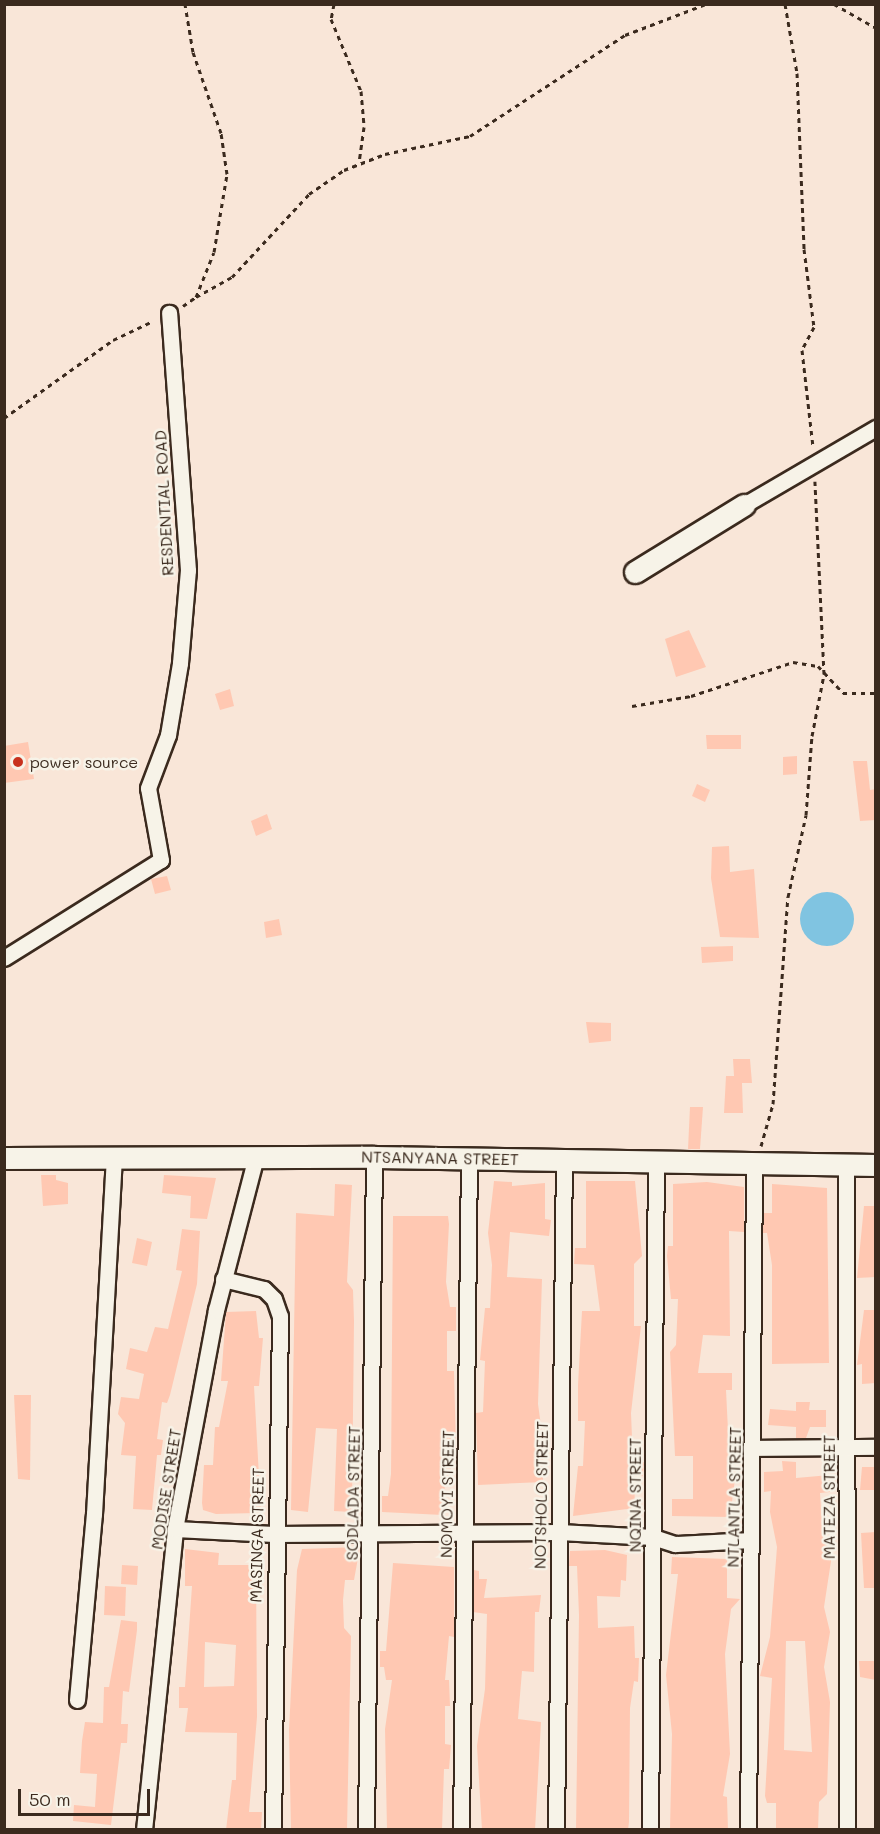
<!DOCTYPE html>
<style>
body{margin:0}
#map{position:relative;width:880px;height:1834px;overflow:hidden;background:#f9e6d8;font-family:Mali,sans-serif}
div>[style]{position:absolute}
.water>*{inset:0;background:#80c4e1}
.round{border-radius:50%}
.building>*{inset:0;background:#ffc8b2}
.path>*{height:3px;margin-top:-1.5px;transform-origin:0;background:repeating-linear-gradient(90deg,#3b2a1e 0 4.5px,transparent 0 9px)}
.roads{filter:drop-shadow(2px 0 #3b2a1e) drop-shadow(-2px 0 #3b2a1e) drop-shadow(0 2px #3b2a1e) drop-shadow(0 -2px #3b2a1e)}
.street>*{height:15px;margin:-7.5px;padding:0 7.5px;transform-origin:7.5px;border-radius:7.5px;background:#f7f3e8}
.secondary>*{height:21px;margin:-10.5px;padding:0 10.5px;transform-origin:10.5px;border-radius:10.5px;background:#f7f3e8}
.dots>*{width:16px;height:16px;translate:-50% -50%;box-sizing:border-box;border:3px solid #f7f3e8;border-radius:50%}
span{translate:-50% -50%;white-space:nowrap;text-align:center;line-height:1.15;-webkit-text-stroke:5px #f7f3e8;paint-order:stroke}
.street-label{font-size:16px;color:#3b2a1e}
.poi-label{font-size:16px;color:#3b2a1e}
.left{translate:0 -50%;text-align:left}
.frame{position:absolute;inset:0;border:6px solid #3b2a1e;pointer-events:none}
.scale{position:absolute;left:18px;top:1789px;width:132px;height:27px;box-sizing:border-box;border:3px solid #3b2a1e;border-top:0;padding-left:8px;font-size:18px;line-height:21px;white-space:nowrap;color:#3b2a1e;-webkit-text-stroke:4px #f7f3e8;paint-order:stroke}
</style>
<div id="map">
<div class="water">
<div class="round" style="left:800px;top:892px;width:54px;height:54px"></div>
</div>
<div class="building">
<div style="clip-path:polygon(689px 630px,706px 667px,676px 677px,665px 639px)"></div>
<div style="clip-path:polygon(230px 689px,234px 706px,220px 710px,215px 694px)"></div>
<div style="clip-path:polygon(706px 735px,741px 735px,741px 749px,707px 749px)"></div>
<div style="clip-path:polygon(28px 742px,34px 779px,4px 783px,4px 746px)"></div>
<div style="clip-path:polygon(797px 756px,797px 774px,783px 775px,783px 757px)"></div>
<div style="clip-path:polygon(853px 761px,867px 761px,870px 790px,876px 789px,876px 820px,860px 821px)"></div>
<div style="clip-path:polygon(697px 784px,710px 790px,705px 802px,692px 796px)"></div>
<div style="clip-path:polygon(267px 814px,272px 829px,256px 836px,251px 821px)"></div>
<div style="clip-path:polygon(729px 846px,730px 872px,754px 869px,759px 938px,720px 937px,711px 878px,712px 847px)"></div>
<div style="clip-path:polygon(167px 876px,171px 890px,155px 894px,151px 879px)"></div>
<div style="clip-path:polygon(279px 919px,282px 935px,266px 938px,264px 922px)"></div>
<div style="clip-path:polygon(733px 946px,733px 961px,702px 963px,701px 947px)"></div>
<div style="clip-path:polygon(586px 1022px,611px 1023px,611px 1041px,589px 1043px)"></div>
<div style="clip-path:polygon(733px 1059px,750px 1059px,752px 1083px,742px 1083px,743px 1113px,724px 1113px,726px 1076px,734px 1076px)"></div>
<div style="clip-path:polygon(690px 1107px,703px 1107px,700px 1149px,688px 1149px)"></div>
<div style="clip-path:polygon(41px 1175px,56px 1175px,56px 1180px,68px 1183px,68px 1204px,43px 1206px)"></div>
<div style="clip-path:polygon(164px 1175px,216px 1178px,207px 1219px,190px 1218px,191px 1196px,162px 1193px)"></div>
<div style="clip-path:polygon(494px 1181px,512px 1182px,512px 1186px,545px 1183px,545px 1219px,551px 1220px,549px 1236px,510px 1232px,507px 1277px,542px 1279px,538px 1404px,542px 1433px,548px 1433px,548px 1450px,543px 1450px,543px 1482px,478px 1485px,476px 1413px,483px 1412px,485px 1361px,480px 1360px,485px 1308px,490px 1308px,492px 1265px,488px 1233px)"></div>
<div style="clip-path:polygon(586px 1181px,635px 1181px,642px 1256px,634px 1264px,634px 1326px,641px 1326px,631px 1413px,633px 1462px,644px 1462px,643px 1476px,634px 1476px,635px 1508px,573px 1516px,578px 1466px,583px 1466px,585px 1421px,578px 1421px,578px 1385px,582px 1311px,600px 1311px,594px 1265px,574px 1264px,575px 1248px,586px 1248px)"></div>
<div style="clip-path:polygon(707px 1182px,744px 1187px,744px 1232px,729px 1231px,730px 1336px,703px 1335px,698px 1373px,732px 1373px,732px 1390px,726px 1390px,730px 1471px,736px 1471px,730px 1517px,672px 1516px,672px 1499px,693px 1499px,693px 1456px,675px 1456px,670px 1352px,676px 1345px,678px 1299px,671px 1299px,667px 1256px,668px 1246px,673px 1246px,673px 1184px)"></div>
<div style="clip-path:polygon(335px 1184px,352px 1185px,347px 1282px,353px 1290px,354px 1321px,352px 1504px,351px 1512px,334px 1511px,337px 1429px,316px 1428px,308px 1512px,291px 1510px,296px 1213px,334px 1216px)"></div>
<div style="clip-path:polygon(772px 1184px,827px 1188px,829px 1363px,772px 1364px,772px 1265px,767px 1233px,763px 1233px,763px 1213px,772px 1213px)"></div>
<div style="clip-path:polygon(864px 1206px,876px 1206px,876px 1277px,857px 1278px)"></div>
<div style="clip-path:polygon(393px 1216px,448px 1216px,449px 1224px,446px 1282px,450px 1307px,456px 1307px,456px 1331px,447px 1331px,447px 1371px,454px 1371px,456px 1449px,451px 1449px,451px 1482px,445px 1482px,443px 1515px,382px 1512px,382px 1496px,388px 1496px,391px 1474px)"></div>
<div style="clip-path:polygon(182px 1229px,200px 1231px,197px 1284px,170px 1395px,167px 1403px,162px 1402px,157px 1439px,163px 1440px,161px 1455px,157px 1455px,152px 1510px,133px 1509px,136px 1456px,121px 1455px,125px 1423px,118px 1414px,121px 1397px,139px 1399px,144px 1374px,126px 1369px,130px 1348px,147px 1352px,155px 1327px,168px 1329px,182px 1271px,176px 1270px)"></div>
<div style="clip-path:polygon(137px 1238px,152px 1242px,147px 1266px,132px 1263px)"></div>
<div style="clip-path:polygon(864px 1310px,876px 1310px,876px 1383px,862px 1384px,862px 1364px,857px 1365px)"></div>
<div style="clip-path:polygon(256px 1311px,259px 1338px,263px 1338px,259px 1386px,254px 1386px,261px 1513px,216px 1514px,203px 1510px,202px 1503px,204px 1465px,213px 1465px,215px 1427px,219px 1427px,228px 1381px,221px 1381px,226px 1312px)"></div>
<div style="clip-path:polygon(14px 1395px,31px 1395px,30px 1480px,18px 1479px)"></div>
<div style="clip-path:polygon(796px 1402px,810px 1402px,809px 1410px,826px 1410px,826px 1427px,810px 1427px,806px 1438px,796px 1438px,796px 1427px,768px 1425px,770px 1409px,796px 1411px)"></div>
<div style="clip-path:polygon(evenodd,782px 1461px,796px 1462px,796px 1478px,830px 1475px,830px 1492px,820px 1493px,823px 1540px,830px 1540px,833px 1548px,824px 1607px,830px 1632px,824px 1667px,830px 1702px,827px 1794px,819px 1802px,818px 1830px,776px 1830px,776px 1803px,767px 1803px,765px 1796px,772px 1678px,760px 1676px,770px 1637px,777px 1547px,770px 1512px,771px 1491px,764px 1492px,764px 1472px,783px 1471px,782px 1461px,786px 1641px,805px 1641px,812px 1752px,784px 1750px,786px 1641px)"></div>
<div style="clip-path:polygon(862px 1467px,876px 1467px,876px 1490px,860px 1490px)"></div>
<div style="clip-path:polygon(876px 1532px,876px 1588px,864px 1588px,861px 1533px)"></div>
<div style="clip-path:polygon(360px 1547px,354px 1580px,345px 1580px,343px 1600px,344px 1628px,351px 1636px,347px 1830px,291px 1830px,289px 1730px,297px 1570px,302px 1549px)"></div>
<div style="clip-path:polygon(evenodd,185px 1549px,219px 1553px,218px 1565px,256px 1565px,257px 1717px,249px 1812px,262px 1812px,261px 1830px,226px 1830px,232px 1780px,236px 1780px,237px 1733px,185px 1732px,188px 1708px,179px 1708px,179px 1687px,185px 1687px,192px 1586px,185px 1586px,185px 1549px,205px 1642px,236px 1645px,234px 1686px,204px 1687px,205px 1642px)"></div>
<div style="clip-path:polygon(605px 1550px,627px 1555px,626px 1581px,621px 1580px,620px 1597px,597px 1596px,598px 1628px,634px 1626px,635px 1658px,639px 1658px,638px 1682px,634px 1681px,630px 1708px,629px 1822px,628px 1830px,576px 1830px,579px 1615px,577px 1566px,569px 1566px,570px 1551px)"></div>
<div style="clip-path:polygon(672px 1557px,727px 1559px,727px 1598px,740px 1599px,731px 1609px,725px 1654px,730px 1754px,723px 1796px,727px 1797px,728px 1830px,670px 1830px,672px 1734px,666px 1675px,678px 1574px,671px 1574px)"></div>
<div style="clip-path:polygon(393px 1563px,454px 1567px,454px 1637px,449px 1636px,445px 1680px,449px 1680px,450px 1706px,445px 1706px,445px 1744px,451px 1745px,449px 1769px,444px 1769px,442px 1830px,387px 1830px,385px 1729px,392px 1680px,386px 1680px,384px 1667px,380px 1667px,380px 1651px,386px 1651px)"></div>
<div style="clip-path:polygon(122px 1565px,138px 1566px,137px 1585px,121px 1584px)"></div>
<div style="clip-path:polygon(474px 1570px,479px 1571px,479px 1579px,487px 1579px,484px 1598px,541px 1595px,539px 1612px,535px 1612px,534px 1672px,522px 1671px,518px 1719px,541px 1722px,535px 1830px,482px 1830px,477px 1746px,485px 1689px,487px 1614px,473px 1612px)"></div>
<div style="clip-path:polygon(105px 1586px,126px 1587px,125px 1616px,104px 1615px)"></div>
<div style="clip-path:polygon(121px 1620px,137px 1622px,137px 1630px,129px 1692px,123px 1691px,121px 1724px,128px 1724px,127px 1743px,121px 1743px,111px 1825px,73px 1821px,74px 1805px,95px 1807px,97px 1774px,80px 1773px,82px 1741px,85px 1722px,103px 1723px,104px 1687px,109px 1687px)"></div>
<div style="clip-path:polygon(859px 1661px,876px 1661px,876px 1680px,860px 1677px)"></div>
</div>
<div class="path">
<div style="left:334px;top:4px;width:15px;rotate:101deg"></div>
<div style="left:331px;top:19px;width:78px;rotate:67.4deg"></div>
<div style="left:361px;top:91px;width:36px;rotate:85deg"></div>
<div style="left:364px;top:127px;width:34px;rotate:98deg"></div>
<div style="left:785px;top:4px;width:70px;rotate:80.1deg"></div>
<div style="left:797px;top:73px;width:176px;rotate:87.7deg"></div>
<div style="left:804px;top:249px;width:79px;rotate:82.7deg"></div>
<div style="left:814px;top:327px;width:26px;rotate:118deg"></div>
<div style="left:802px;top:350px;width:98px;rotate:83.5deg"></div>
<div style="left:834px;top:4px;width:48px;rotate:29.7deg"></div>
<div style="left:196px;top:297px;width:41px;rotate:-29.1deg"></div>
<div style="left:232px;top:277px;width:113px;rotate:-47.1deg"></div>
<div style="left:309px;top:194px;width:42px;rotate:-34.4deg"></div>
<div style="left:344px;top:170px;width:44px;rotate:-21.3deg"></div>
<div style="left:385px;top:154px;width:87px;rotate:-12deg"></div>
<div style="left:470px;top:136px;width:185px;rotate:-33.1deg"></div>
<div style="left:625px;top:35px;width:87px;rotate:-20.9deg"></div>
<div style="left:183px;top:306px;width:16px;rotate:-35deg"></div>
<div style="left:196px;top:297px;width:48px;rotate:-68.2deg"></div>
<div style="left:214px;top:252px;width:79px;rotate:-80.5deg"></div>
<div style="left:227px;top:174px;width:41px;rotate:-98.3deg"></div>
<div style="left:221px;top:133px;width:86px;rotate:-109.1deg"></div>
<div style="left:193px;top:52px;width:49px;rotate:-99.5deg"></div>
<div style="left:4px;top:418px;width:134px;rotate:-35.6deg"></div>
<div style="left:113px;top:340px;width:44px;rotate:-25.4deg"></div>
<div style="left:632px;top:706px;width:60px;rotate:-9.6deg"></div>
<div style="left:691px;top:696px;width:108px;rotate:-18.4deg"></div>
<div style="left:793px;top:662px;width:25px;rotate:9deg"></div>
<div style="left:818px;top:666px;width:37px;rotate:47deg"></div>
<div style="left:843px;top:693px;width:33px"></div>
<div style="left:761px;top:1146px;width:44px;rotate:-74.1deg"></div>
<div style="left:773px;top:1104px;width:208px;rotate:-85.9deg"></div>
<div style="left:788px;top:897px;width:84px;rotate:-77.6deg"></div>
<div style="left:806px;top:815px;width:79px;rotate:-85.7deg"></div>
<div style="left:812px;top:736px;width:63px;rotate:-79deg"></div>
<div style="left:824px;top:674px;width:193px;rotate:-92.7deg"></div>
</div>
<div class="roads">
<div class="street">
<div style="left:744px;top:505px;width:153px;rotate:-30.3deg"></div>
<div style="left:4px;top:958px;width:185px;rotate:-32deg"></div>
<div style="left:161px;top:860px;width:73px;rotate:-100.2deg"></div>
<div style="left:148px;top:788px;width:57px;rotate:-69.3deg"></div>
<div style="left:168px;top:735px;width:73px;rotate:-80.5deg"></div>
<div style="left:180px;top:663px;width:93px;rotate:-85.1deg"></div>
<div style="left:188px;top:570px;width:258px;rotate:-94.2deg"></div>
<div style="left:846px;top:1165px;width:665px;rotate:89.91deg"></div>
<div style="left:223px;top:1279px;width:42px;rotate:13.7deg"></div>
<div style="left:264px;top:1289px;width:14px;rotate:45deg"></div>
<div style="left:274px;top:1299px;width:18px;rotate:71deg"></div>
<div style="left:280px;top:1316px;width:514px;rotate:90.78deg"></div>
<div style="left:753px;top:1448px;width:123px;rotate:-0.5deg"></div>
<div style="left:175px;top:1529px;width:99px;rotate:2.9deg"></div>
<div style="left:274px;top:1534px;width:285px;rotate:-0.4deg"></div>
<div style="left:559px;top:1532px;width:94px;rotate:3deg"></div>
<div style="left:653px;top:1537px;width:23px;rotate:18deg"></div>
<div style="left:675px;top:1544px;width:76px;rotate:-3deg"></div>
<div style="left:77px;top:1700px;width:187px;rotate:-84.8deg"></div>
<div style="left:94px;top:1514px;width:355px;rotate:-86.8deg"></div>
<div style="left:144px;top:1830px;width:303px;rotate:-84.1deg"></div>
<div style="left:175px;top:1529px;width:223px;rotate:-79.4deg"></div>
<div style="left:216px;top:1310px;width:155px;rotate:-75.4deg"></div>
<div style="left:366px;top:1830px;width:673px;rotate:-89.32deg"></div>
<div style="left:461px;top:1830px;width:672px;rotate:-89.32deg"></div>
<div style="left:556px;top:1830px;width:670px;rotate:-89.32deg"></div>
<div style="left:650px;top:1830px;width:669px;rotate:-89.49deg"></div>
<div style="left:748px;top:1830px;width:666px;rotate:-89.48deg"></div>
</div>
<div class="secondary">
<div style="left:635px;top:572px;width:128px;rotate:-31.6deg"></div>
<div style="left:4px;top:1158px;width:370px;rotate:-0.2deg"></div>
<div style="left:374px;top:1157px;width:502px;rotate:0.91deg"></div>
</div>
</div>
<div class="dots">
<div style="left:18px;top:762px;background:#c8321e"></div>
</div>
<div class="street-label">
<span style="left:164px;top:503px;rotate:-93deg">RESDENTIAL ROAD</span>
<span style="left:440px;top:1158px;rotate:1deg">NTSANYANA STREET</span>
<span style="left:166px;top:1489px;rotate:-81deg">MODISE STREET</span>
<span style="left:353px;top:1493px;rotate:-89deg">SODLADA STREET</span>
<span style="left:447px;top:1494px;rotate:-89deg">NOMOYI STREET</span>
<span style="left:541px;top:1495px;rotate:-89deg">NOTSHOLO STREET</span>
<span style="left:635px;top:1495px;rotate:-90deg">NQINA STREET</span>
<span style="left:734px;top:1497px;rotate:-89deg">NTLANTLA STREET</span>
<span style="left:829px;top:1497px;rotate:-90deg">MATEZA STREET</span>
<span style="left:257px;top:1535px;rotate:-89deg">MASINGA STREET</span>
</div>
<div class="poi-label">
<span class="left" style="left:30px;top:762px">power source</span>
</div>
<div class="frame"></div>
<div class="scale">50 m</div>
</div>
